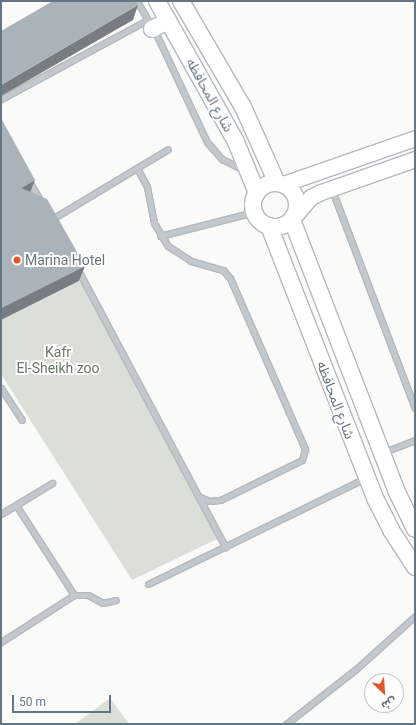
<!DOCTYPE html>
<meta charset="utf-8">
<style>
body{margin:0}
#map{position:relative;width:416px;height:725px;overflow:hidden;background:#fafaf8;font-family:Roboto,"Noto Sans Arabic",sans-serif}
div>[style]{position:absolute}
.green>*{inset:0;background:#dadfd7}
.roads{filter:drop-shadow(1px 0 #b3babf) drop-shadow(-1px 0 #b3babf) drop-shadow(0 1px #b3babf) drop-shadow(0 -1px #b3babf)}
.service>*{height:5px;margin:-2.5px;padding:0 2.5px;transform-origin:2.5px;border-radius:2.5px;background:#c3c8cc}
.secondary>*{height:15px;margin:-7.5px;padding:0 7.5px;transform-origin:7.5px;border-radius:7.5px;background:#fff}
.primary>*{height:16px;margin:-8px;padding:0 8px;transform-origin:8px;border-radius:8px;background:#fff}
.primary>.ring{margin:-8px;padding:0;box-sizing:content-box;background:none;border:16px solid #fff;border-radius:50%}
.shaded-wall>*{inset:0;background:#777d82}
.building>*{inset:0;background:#aab3b9}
.dots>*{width:11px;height:11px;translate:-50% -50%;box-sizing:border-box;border:2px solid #fff;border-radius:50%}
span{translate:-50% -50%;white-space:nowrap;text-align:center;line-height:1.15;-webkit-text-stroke:4px #fff;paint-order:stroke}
.street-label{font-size:14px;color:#657683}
.poi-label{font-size:14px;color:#657683}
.left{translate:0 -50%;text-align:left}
.park-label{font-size:14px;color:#687a64}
.frame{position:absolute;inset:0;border:2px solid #657683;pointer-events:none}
.north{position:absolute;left:364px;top:673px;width:40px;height:40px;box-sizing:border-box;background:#fff;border:1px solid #c1c8cd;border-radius:50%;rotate:155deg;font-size:11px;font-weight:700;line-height:16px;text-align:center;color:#657683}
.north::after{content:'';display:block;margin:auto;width:14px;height:18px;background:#e4572e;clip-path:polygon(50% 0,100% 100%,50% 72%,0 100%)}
.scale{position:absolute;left:12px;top:695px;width:99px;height:18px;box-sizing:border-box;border:2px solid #657683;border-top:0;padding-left:5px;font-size:12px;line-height:14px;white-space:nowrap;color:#657683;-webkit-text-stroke:3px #fff;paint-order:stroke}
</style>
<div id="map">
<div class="green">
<div style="clip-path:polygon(80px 281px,217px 539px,132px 580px,1px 374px,1px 320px)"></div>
<div style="clip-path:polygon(110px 698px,129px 724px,75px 724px)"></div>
</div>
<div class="roads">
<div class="service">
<div style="left:137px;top:1px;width:43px;rotate:60.4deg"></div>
<div style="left:158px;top:38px;width:115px;rotate:64.8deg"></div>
<div style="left:207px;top:142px;width:23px;rotate:49deg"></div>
<div style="left:222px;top:159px;width:25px;rotate:27deg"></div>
<div style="left:1px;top:99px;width:166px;rotate:-28.4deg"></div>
<div style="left:137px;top:168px;width:21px;rotate:62deg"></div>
<div style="left:147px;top:187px;width:37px;rotate:79deg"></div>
<div style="left:154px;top:223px;width:27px;rotate:59deg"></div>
<div style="left:168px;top:246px;width:27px;rotate:33deg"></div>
<div style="left:191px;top:261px;width:33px;rotate:16deg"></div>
<div style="left:223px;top:270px;width:11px;rotate:49deg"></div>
<div style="left:230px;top:278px;width:187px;rotate:66.3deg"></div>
<div style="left:305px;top:449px;width:11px;rotate:105deg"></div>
<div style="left:302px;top:460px;width:91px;rotate:154deg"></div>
<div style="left:220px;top:500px;width:11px;rotate:175deg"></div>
<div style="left:209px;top:501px;width:12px;rotate:-156deg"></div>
<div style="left:29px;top:181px;width:22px;rotate:60deg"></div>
<div style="left:332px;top:190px;width:233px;rotate:69.2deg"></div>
<div style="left:52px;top:219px;width:135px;rotate:-31.1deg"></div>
<div style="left:160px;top:236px;width:97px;rotate:-14.3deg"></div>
<div style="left:78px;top:270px;width:314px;rotate:62deg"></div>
<div style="left:1px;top:388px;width:38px;rotate:57deg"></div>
<div style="left:384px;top:452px;width:33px;rotate:-21deg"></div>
<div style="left:16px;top:505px;width:107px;rotate:57.2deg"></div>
<div style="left:1px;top:514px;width:60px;rotate:-31.3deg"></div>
<div style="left:148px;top:584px;width:242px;rotate:-26deg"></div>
<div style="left:1px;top:642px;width:87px;rotate:-32.8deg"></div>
<div style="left:74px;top:595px;width:14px"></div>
<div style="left:88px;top:595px;width:17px;rotate:28deg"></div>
<div style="left:103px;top:603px;width:13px;rotate:-13deg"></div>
<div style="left:286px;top:724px;width:89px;rotate:-38.2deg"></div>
<div style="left:356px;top:669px;width:79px;rotate:-41.9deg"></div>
</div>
<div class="secondary">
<div style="left:283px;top:184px;width:140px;rotate:-19.2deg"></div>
<div style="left:296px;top:214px;width:23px;rotate:-49deg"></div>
<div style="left:311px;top:197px;width:11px;rotate:-27deg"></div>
<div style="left:321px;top:192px;width:100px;rotate:-19.3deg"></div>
</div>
<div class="primary">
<div style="left:157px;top:1px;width:162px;rotate:60.7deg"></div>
<div style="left:236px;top:142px;width:55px;rotate:67.6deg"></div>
<div style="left:181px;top:1px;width:123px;rotate:59.7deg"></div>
<div style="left:243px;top:107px;width:83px;rotate:65.9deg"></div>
<div style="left:152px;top:29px;width:18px;rotate:-27deg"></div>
<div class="ring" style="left:253px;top:183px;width:28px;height:28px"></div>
<div style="left:292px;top:220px;width:289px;rotate:68.9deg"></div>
<div style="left:396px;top:490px;width:43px;rotate:64deg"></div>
<div style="left:269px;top:226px;width:294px;rotate:68.7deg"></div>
<div style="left:376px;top:500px;width:34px;rotate:63deg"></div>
<div style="left:391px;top:530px;width:44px;rotate:57deg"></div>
</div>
</div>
<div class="shaded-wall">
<div style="clip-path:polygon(138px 5px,133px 20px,1px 96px,1px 85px)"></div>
<div style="clip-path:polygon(35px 180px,29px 195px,21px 188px)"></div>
<div style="clip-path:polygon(85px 266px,79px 281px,1px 320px,1px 308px)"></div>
</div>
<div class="building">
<div style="clip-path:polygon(53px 1px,136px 1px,138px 5px,1px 85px,1px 31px)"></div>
<div style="clip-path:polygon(1px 118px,35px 180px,21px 188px,47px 199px,85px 266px,1px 308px)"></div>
</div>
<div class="dots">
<div style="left:17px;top:260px;background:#e4572e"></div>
</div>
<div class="street-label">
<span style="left:210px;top:95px;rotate:61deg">شارع المحافظه</span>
<span style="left:336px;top:400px;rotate:69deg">شارع المحافظه</span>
</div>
<div class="poi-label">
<span class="left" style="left:25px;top:260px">Marina Hotel</span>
</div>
<div class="park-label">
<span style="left:58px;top:360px">Kafr<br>El-Sheikh zoo</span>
</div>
<div class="frame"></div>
<div class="north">ش</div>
<div class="scale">50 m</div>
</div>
